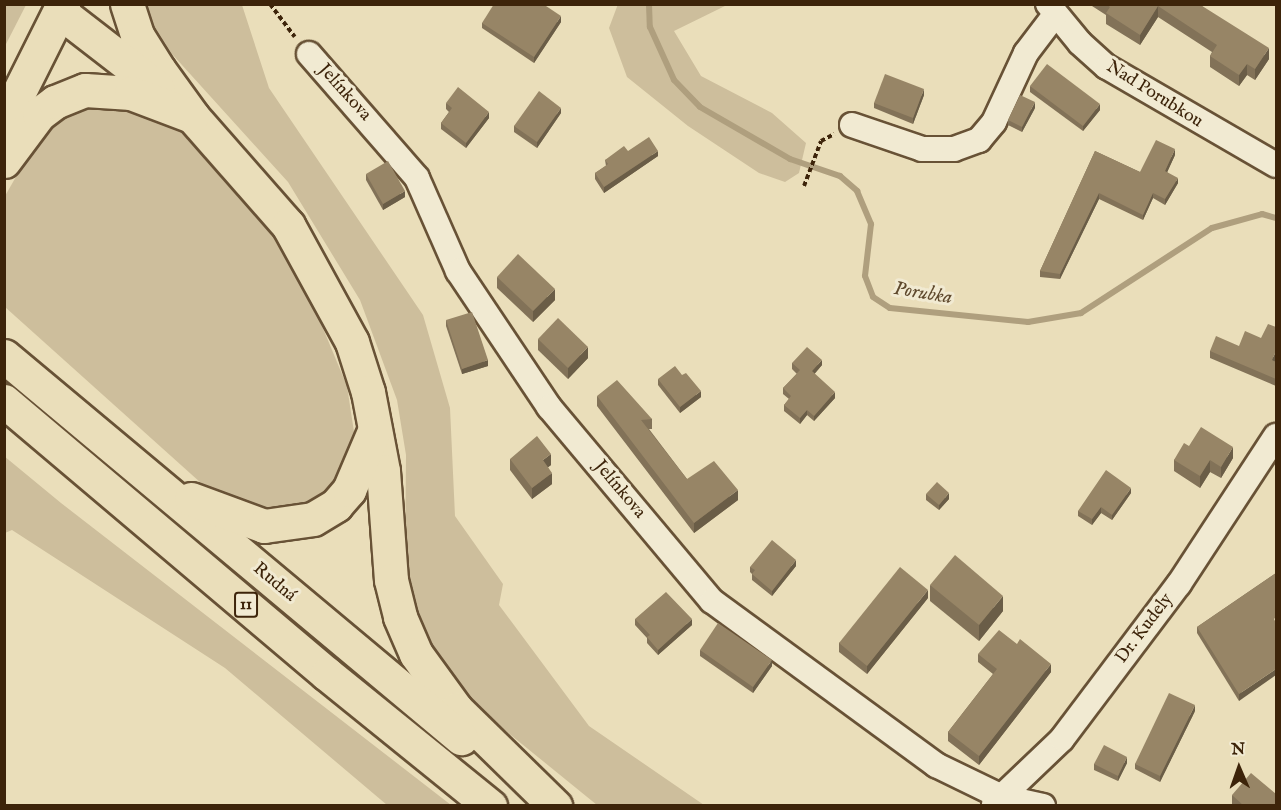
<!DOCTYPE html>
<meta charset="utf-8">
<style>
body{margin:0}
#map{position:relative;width:1281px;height:810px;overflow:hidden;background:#eadeba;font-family:"IM FELL English",serif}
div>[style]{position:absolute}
.green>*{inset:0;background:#cdbe9c}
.stream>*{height:6px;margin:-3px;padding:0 3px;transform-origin:3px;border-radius:3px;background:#af9f7e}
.path>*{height:4px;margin-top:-2px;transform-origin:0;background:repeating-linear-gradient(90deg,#3d240a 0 4.5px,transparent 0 7.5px)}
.roads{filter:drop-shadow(2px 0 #685236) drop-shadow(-2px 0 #685236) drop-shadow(0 2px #685236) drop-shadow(0 -2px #685236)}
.minor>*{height:24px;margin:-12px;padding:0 12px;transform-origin:12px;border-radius:12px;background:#f1ead2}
.highway>*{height:33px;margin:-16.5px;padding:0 16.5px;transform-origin:16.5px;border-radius:16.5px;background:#eadeba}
.wall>*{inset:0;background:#827258}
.shaded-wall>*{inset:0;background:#6a5d47}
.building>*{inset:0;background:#978566}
span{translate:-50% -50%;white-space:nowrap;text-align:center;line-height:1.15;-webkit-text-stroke:6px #f1ead2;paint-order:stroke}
.shield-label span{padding:2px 4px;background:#f1ead2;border:2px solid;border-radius:4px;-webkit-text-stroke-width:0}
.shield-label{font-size:16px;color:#3d240a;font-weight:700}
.street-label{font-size:18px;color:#3d240a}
.water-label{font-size:20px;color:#5f492d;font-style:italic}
.frame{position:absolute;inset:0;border:6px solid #3d240a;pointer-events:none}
.north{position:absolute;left:1209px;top:738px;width:60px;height:60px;-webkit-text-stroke:4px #f1ead2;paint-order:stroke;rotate:358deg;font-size:16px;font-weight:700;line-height:24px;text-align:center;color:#3d240a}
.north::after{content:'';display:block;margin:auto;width:21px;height:27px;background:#3d240a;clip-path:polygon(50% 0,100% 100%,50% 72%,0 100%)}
</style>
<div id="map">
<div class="green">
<div style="clip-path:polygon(5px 4px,26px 5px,5px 46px,4px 5px)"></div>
<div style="clip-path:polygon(618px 4px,727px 5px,674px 31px,701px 76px,772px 113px,806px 143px,799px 173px,785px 182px,759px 173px,688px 126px,627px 77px,609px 28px)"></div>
<div style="clip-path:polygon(145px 5px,242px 5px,269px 88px,423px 315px,450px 408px,455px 516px,503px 584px,499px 605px,589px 726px,704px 805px,597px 805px,469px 701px,421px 633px,405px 577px,406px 455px,397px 400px,360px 300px,288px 182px,172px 54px,148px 16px)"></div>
<div style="clip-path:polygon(97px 102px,146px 111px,177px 129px,206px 156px,271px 233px,317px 314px,347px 386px,354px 432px,353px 456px,335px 489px,318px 504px,272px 512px,228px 502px,201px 483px,5px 307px,5px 196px,41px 133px,59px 117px)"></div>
<div style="clip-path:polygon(4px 456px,61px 503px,451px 805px,387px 805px,225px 668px,12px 530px,5px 533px)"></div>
</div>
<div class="stream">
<div style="left:649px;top:4px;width:23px;rotate:88deg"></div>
<div style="left:650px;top:27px;width:58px;rotate:65.6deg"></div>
<div style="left:674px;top:80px;width:37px;rotate:46deg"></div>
<div style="left:700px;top:107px;width:104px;rotate:30deg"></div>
<div style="left:790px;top:159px;width:53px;rotate:18.8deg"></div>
<div style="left:840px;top:176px;width:23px;rotate:41deg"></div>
<div style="left:857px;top:191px;width:36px;rotate:67deg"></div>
<div style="left:871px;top:224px;width:52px;rotate:96.6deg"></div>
<div style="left:865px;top:276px;width:22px;rotate:69deg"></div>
<div style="left:873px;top:297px;width:20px;rotate:33deg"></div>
<div style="left:890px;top:308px;width:139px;rotate:5.8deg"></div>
<div style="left:1028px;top:322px;width:54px;rotate:-9.6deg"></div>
<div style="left:1081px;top:313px;width:156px;rotate:-33deg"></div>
<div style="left:1212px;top:228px;width:52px;rotate:-15.6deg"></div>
<div style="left:1262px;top:214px;width:15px;rotate:16deg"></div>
</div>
<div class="path">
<div style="left:270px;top:4px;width:41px;rotate:52.9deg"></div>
<div style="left:804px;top:186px;width:48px;rotate:-69.3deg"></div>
<div style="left:821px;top:141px;width:15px;rotate:-28deg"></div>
</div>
<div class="roads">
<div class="minor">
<div style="left:1048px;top:4px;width:50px;rotate:50.6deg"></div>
<div style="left:1080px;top:43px;width:36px;rotate:42deg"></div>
<div style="left:1107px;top:67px;width:195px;rotate:30.1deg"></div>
<div style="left:309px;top:54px;width:164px;rotate:48.9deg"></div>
<div style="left:417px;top:178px;width:102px;rotate:66.2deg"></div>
<div style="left:458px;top:271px;width:164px;rotate:56.2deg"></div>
<div style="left:549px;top:407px;width:253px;rotate:50deg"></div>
<div style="left:712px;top:601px;width:278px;rotate:36.2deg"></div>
<div style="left:936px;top:765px;width:73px;rotate:25.9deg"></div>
<div style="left:1002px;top:797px;width:42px;rotate:12.4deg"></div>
<div style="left:852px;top:125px;width:74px;rotate:18.9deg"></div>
<div style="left:922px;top:149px;width:32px"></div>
<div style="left:954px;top:149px;width:27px;rotate:-20deg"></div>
<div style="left:979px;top:140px;width:23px;rotate:-50deg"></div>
<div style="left:994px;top:122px;width:76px;rotate:-65.1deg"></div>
<div style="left:1026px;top:53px;width:48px;rotate:-52.7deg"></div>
<div style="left:994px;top:804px;width:94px;rotate:-43.7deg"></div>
<div style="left:1062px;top:739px;width:194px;rotate:-53deg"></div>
<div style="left:1179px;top:584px;width:177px;rotate:-56.8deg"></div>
</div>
<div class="highway">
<div style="left:127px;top:4px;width:33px;rotate:72deg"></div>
<div style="left:137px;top:35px;width:41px;rotate:57.8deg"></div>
<div style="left:159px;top:70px;width:58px;rotate:54.1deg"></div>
<div style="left:193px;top:117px;width:144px;rotate:48.7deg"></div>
<div style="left:288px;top:225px;width:133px;rotate:61.3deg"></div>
<div style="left:352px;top:342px;width:52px;rotate:72.3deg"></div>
<div style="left:368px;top:392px;width:80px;rotate:79.2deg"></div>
<div style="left:383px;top:471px;width:109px;rotate:85.8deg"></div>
<div style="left:391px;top:580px;width:38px;rotate:76deg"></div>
<div style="left:400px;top:617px;width:40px;rotate:66.6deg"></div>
<div style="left:416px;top:654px;width:68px;rotate:54deg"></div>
<div style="left:456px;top:709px;width:139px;rotate:44.4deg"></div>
<div style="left:60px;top:12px;width:123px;rotate:37.7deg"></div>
<div style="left:4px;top:122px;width:132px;rotate:-63.4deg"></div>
<div style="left:4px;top:161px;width:59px;rotate:-53.3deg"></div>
<div style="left:39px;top:114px;width:20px;rotate:-37deg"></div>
<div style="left:55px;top:102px;width:32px;rotate:-22deg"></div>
<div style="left:85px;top:90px;width:46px;rotate:3.7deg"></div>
<div style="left:131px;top:93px;width:65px;rotate:20.7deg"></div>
<div style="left:4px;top:356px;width:596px;rotate:39.89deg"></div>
<div style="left:4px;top:401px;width:423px;rotate:40.2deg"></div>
<div style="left:327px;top:674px;width:210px;rotate:39deg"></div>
<div style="left:191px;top:499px;width:78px;rotate:20.3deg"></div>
<div style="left:264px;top:526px;width:49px;rotate:-8.1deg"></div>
<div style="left:313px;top:519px;width:27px;rotate:-31deg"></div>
<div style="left:336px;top:505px;width:20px;rotate:-49deg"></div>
<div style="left:349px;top:490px;width:64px;rotate:-67deg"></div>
</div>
</div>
<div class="wall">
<div style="clip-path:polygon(1092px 4px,1199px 4px,1269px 59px,1255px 80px,1247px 75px,1239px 86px,1210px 67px,1210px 56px,1212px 52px,1158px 17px,1140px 45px,1106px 24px,1106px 15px,1092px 6px)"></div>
<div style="clip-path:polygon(561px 22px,534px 63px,482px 28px,482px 23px)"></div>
<div style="clip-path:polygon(1030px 86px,1100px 110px,1083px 131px,1030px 92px)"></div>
<div style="clip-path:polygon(924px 95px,913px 124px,874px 108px,874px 103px)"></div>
<div style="clip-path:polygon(446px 103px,489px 118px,466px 148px,441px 129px,441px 123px,449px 112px,446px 109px)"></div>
<div style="clip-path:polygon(1035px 108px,1022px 132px,1008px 125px,1008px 120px)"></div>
<div style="clip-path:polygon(561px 113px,537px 148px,514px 132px,514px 126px)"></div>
<div style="clip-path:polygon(628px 151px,658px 156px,604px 193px,595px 179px,595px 173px,606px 166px,605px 160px)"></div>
<div style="clip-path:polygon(1095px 151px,1140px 172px,1175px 155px,1167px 172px,1178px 183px,1165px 205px,1153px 198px,1143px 220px,1099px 199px,1060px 279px,1040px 277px,1040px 271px)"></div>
<div style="clip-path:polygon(366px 174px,405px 197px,383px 210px,366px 180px)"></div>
<div style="clip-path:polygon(497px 277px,555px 300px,533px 322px,497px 288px)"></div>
<div style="clip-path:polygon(446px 320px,488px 366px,462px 374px,446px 326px)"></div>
<div style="clip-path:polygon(538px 339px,588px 358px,568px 379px,538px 350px)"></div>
<div style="clip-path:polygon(1239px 346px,1276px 358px,1275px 362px,1276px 362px,1276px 386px,1210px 358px,1210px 351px)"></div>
<div style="clip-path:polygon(792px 363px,822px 365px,814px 374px,835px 398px,814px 421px,807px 415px,800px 424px,784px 411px,784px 405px,789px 399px,783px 394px,783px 388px,797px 374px,792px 369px)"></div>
<div style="clip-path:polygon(658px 379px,701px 397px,680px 413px,658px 385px)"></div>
<div style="clip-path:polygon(597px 396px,652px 419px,652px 429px,649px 429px,687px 479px,738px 500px,694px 533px,597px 406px)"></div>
<div style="clip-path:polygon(1189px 446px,1233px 458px,1221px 478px,1210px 472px,1200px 488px,1174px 471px,1174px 460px)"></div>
<div style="clip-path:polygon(510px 459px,551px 465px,548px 467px,552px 484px,532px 499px,510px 470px)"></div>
<div style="clip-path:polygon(1131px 493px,1112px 520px,1101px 513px,1092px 525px,1078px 516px,1078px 511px)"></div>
<div style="clip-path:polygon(926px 494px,949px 499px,939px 510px,926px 500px)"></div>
<div style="clip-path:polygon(796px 566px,772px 596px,752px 580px,752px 574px,750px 572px,750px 567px)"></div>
<div style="clip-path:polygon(1276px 573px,1239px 701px,1197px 633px,1197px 627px)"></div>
<div style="clip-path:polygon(930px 585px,1003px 611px,979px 641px,930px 601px)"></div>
<div style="clip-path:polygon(928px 598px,867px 674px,839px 652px,839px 643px)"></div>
<div style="clip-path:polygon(635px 619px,692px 625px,658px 655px,647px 643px,647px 638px,635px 625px)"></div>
<div style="clip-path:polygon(700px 650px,772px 666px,753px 693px,700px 656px)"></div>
<div style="clip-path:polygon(978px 654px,1051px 672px,979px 765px,948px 741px,948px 732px,993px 674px,978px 662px)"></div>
<div style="clip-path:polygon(1195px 711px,1160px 782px,1135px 769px,1135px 764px)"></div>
<div style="clip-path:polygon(1127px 763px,1118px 781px,1094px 770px,1094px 764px)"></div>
<div style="clip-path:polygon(1232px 795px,1276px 806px,1234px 806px,1232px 804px)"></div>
</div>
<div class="shaded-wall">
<div style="clip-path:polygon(1158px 6px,1158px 17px,1140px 45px,1140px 35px)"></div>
<div style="clip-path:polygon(561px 16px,561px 22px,534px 63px,534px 57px)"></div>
<div style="clip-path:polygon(1269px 48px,1269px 59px,1255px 80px,1255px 69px)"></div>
<div style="clip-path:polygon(1247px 64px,1247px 75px,1239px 86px,1239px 75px)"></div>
<div style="clip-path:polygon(924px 89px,924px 95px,913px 124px,913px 118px)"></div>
<div style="clip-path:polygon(1035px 102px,1035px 108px,1022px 132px,1022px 127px)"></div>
<div style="clip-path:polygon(1100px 104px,1100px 110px,1083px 131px,1083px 126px)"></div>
<div style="clip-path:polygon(561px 108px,561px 113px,537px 148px,537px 142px)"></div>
<div style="clip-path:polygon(489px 112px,489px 118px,466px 148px,466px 143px)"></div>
<div style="clip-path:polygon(1175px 149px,1175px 155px,1165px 177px,1165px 171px)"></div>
<div style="clip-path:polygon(658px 151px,658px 156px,604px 193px,604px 187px)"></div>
<div style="clip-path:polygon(1178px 178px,1178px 183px,1165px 205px,1165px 199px)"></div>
<div style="clip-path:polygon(405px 191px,405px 197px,383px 210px,383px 204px)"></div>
<div style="clip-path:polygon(1099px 193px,1099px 199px,1060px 279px,1060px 274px)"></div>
<div style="clip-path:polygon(1153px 193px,1153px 198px,1143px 220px,1143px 215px)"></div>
<div style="clip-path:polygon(555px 289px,555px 300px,533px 322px,533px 311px)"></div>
<div style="clip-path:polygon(588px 347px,588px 358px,568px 379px,568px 368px)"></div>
<div style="clip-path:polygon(1276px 351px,1276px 358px,1272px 368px,1272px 360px)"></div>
<div style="clip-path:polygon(488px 360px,488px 366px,462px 374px,462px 369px)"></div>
<div style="clip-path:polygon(822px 360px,822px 365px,812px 377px,812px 371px)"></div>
<div style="clip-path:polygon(701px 391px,701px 397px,680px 413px,680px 407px)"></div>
<div style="clip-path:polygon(835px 392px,835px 398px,814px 421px,814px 416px)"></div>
<div style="clip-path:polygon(807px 410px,807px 415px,800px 424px,800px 418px)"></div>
<div style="clip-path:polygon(1233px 447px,1233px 458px,1221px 478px,1221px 467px)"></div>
<div style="clip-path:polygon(551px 454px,551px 465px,543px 471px,543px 460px)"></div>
<div style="clip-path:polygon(1210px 460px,1210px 472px,1200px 488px,1200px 476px)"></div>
<div style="clip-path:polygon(552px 473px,552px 484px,532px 499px,532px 488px)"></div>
<div style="clip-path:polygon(1131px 488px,1131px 493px,1112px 520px,1112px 515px)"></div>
<div style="clip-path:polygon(738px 490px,738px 500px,694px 533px,694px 523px)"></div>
<div style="clip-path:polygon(949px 493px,949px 499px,939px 510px,939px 505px)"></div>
<div style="clip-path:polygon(1101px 507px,1101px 513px,1092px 525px,1092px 519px)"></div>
<div style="clip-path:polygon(796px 560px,796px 566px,772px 596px,772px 591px)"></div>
<div style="clip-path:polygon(928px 590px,928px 598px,867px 674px,867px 666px)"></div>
<div style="clip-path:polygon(1003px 596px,1003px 611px,979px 641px,979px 625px)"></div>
<div style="clip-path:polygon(692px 619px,692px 625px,658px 655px,658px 650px)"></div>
<div style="clip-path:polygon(772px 660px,772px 666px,753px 693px,753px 687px)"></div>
<div style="clip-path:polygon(1051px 664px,1051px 672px,979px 765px,979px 756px)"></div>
<div style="clip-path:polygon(1276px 669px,1276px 675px,1239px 701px,1239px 694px)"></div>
<div style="clip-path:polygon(1195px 705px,1195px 711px,1160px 782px,1160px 776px)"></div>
<div style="clip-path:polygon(1127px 757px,1127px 763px,1118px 781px,1118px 776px)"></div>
</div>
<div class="building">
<div style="clip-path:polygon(494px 4px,543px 4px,561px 16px,534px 57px,482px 23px)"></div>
<div style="clip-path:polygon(1106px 4px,1199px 4px,1269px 48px,1255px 69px,1247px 64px,1239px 75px,1210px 56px,1217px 45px,1158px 6px,1140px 35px,1106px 13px,1110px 7px)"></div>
<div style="clip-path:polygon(1047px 64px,1100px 104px,1083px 126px,1030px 86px)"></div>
<div style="clip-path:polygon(885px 74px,924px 89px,913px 118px,874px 103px)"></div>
<div style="clip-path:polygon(458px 87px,489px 112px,466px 143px,441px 123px,452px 108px,446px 103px)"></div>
<div style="clip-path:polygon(539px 91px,561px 108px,537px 142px,514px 126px)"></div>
<div style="clip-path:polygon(1020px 95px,1035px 102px,1022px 127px,1008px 120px)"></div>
<div style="clip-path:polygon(649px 137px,658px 151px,604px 187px,595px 173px,608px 164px,605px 160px,624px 146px,628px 151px)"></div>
<div style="clip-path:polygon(1156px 140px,1175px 149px,1165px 171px,1178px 178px,1165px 199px,1153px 193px,1143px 215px,1099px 193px,1060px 274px,1040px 271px,1095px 151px,1140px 172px)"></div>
<div style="clip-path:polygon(388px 161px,405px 191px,383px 204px,366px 174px)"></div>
<div style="clip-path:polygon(518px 254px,555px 289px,533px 311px,497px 277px)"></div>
<div style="clip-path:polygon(472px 312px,488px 360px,462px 369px,446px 320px)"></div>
<div style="clip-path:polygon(558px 318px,588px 347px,568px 368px,538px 339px)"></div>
<div style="clip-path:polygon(1268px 324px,1276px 327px,1276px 351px,1272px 360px,1276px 362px,1276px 379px,1210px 351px,1216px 336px,1239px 346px,1245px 331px,1261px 338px)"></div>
<div style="clip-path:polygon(807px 347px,822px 360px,812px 371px,835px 392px,814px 416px,807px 410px,800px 418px,784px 405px,791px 396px,783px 388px,800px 370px,792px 363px)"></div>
<div style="clip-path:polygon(675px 366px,682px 375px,686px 373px,701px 391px,680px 407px,658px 379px)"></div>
<div style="clip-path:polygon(617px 380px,652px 419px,641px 420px,687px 479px,714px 461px,738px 490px,694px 523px,597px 396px)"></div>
<div style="clip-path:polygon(1201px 427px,1233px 447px,1221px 467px,1210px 460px,1200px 476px,1174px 460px,1184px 443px,1189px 446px)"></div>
<div style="clip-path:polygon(537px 436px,551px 454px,543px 460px,552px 473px,532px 488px,510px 459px)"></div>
<div style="clip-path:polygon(1106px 470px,1131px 488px,1112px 515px,1101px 507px,1092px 519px,1078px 511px)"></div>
<div style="clip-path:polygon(937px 482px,949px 493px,939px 505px,926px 494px)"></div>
<div style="clip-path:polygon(772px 540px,796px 560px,772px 591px,752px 574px,755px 570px,750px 567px)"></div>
<div style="clip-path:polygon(955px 555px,1003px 596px,979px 625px,930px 585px)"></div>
<div style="clip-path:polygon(900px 567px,928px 590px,867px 666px,839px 643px)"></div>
<div style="clip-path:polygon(1276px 573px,1276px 617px,1274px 619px,1276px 623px,1276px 669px,1239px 694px,1197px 627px)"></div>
<div style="clip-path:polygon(666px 592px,692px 619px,658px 650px,647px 637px,650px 635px,635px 619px)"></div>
<div style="clip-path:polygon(718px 623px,772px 660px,753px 687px,700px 650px)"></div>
<div style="clip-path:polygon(999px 630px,1017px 644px,1020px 639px,1051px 664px,979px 756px,948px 732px,997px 669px,978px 654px)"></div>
<div style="clip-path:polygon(1169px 693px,1195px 705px,1160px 776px,1135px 764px)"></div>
<div style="clip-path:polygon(1104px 745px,1127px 757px,1118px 776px,1094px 764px)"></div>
<div style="clip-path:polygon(1251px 773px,1276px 794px,1276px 806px,1244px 806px,1232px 795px)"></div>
</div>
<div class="shield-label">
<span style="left:246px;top:605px">11</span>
</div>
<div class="street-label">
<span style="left:344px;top:93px;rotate:48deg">Jelínkova</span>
<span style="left:1154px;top:95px;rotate:32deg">Nad Porubkou</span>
<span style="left:619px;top:490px;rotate:50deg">Jelínkova</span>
<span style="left:274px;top:583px;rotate:40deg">Rudná</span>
<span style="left:1145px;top:629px;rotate:-53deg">Dr. Kudely</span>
</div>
<div class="water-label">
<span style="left:923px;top:293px;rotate:9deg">Porubka</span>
</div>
<div class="frame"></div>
<div class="north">N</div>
</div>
